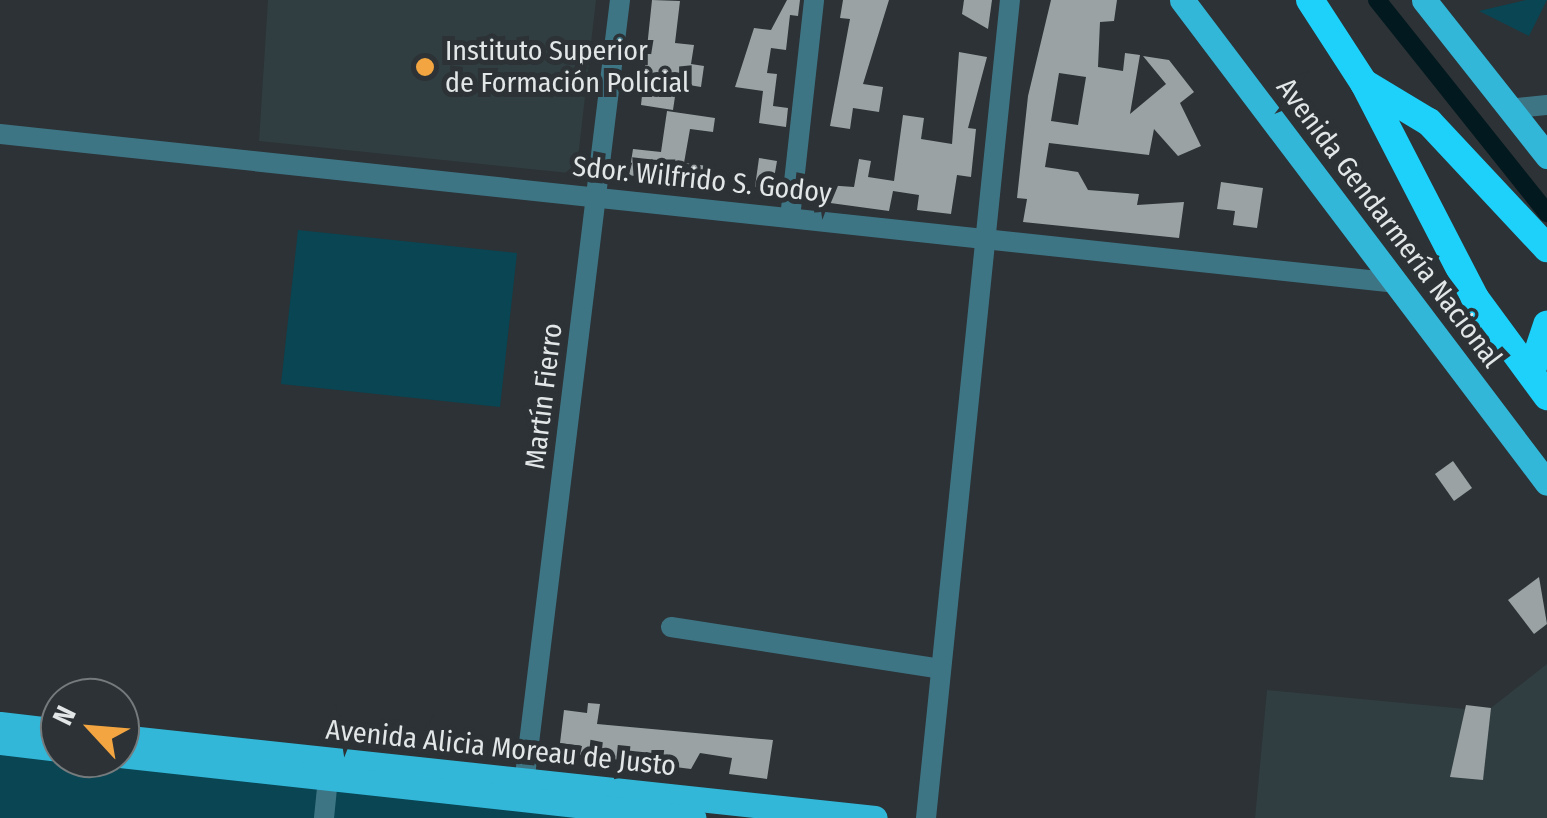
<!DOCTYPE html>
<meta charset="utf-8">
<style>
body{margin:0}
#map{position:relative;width:1547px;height:818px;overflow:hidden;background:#2c3235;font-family:"Fira Sans Condensed",sans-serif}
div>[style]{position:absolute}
.built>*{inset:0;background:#303d41}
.green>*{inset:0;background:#094553}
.canal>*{height:18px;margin:-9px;padding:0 9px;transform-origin:9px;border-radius:9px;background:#02191f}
.building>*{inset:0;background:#9aa2a4}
.minor>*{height:20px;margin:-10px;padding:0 10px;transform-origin:10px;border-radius:10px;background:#3e7585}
.major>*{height:25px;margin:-12.5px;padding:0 12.5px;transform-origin:12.5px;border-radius:12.5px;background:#32b7d9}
.highway>*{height:28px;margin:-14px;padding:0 14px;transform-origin:14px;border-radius:14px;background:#1ed1fa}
.dots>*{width:28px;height:28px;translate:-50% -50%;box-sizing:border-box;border:5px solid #2c3235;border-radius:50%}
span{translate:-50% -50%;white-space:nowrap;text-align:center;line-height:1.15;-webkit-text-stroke:10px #2c3235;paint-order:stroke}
.poi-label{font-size:28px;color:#e2e6e7}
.left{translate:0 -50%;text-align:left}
.street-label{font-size:28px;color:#e2e6e7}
.north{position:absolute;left:40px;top:678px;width:100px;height:100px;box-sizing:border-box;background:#2c3235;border:2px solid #757a7c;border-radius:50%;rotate:296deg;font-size:28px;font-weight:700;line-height:40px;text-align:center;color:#e2e6e7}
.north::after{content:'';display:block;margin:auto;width:35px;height:45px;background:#f2a541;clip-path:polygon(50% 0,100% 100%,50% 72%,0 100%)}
</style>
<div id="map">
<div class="built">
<div style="clip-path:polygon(268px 0,596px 0,577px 167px,568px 173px,259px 141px)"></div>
<div style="clip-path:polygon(1547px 664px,1547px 818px,1255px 818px,1267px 690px,1487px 711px)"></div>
</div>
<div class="green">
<div style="clip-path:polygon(1526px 0,1547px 0,1529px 36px,1479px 11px)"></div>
<div style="clip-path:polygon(298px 230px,517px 253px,500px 407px,281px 384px)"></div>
<div style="clip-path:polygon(0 744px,60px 758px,695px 818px,0 818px)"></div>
</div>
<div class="canal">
<div style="left:1377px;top:0;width:273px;rotate:51.4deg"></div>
</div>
<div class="building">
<div style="clip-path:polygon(652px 0,680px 1px,675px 43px,694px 45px,691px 64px,704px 66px,701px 87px,677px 83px,673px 110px,641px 105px)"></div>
<div style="clip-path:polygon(787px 0,800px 0,798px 16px,790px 15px,786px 50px,771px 48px,767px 73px,777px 74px,773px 106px,788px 108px,786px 127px,759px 123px,763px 91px,735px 87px,754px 28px,771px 30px)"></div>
<div style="clip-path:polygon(843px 0,889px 0,863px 84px,883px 87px,879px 112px,853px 108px,850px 129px,830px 126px,850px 19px,840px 18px)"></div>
<div style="clip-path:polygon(964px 0,992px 0,988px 29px,962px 14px)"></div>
<div style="clip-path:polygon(evenodd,1051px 0,1117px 0,1114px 21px,1100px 22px,1098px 67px,1123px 71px,1125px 53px,1140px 55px,1130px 114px,1166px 84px,1143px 56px,1169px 60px,1194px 92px,1180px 103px,1201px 146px,1178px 156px,1154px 129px,1149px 155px,1049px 143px,1045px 167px,1078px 172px,1088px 190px,1139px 194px,1137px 205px,1184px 202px,1179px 238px,1023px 222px,1027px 199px,1017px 198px,1028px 96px,1051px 0,1059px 73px,1086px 77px,1078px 125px,1051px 121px,1059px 73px)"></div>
<div style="clip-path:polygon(959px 52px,987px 57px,968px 128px,976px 129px,971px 177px,957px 175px,951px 214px,917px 210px,919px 195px,893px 191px,889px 211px,823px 202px,826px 185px,854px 187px,859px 159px,871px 161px,868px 177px,894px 181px,903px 115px,924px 118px,921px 139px,952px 144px)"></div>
<div style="clip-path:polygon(667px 111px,715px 118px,713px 132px,690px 129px,684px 163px,708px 166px,704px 189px,629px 175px,633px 149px,661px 152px)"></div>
<div style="clip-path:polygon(759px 158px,777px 161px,772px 190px,755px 187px)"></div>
<div style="clip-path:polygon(1221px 182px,1263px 188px,1257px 228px,1233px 225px,1235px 211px,1217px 209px)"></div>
<div style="clip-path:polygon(1453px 461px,1472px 488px,1454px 501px,1435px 474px)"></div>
<div style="clip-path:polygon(1539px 577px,1547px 624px,1534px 634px,1508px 600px)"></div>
<div style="clip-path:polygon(588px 703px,600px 704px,597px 724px,773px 740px,767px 779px,729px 774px,732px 758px,700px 753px,691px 769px,580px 755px,582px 746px,560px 743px,564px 710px,587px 713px)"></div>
<div style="clip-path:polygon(1466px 705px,1491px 708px,1483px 780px,1450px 777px)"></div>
</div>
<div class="minor">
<div style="left:1508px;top:109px;width:39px;rotate:-6deg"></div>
<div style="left:0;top:134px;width:1405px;rotate:6.09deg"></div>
<div style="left:790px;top:218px;width:219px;rotate:-83.7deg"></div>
<div style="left:671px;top:627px;width:273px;rotate:8.8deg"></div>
<div style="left:523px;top:792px;width:798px;rotate:-83.02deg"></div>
<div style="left:324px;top:818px;width:40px;rotate:-84.3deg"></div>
<div style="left:926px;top:818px;width:822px;rotate:-84.14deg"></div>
</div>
<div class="major">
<div style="left:1182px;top:0;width:605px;rotate:52.92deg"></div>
<div style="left:1424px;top:0;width:199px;rotate:51.7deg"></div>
<div style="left:0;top:724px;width:60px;rotate:6.7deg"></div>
<div style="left:120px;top:737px;width:759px;rotate:6.12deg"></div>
<div style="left:0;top:742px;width:60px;rotate:6.7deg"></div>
<div style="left:120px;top:755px;width:577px;rotate:6.26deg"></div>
</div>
<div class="highway">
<div style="left:1310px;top:0;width:99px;rotate:57deg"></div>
<div style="left:1364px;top:83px;width:242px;rotate:62.7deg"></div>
<div style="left:1475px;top:298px;width:122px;rotate:53.7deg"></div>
<div style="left:1364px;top:83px;width:76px;rotate:31deg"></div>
<div style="left:1429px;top:122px;width:173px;rotate:46.9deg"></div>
<div style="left:1531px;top:373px;width:51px;rotate:-71.6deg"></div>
</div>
<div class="dots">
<div style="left:425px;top:67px;background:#f2a541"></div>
</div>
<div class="poi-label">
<span class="left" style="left:445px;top:67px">Instituto Superior<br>de Formación Policial</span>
</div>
<div class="street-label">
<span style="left:702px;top:180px;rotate:6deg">Sdor. Wilfrido S. Godoy</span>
<span style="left:1389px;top:223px;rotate:53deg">Avenida Gendarmería Nacional</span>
<span style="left:544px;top:396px;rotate:-83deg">Martín Fierro</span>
<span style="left:501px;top:748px;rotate:6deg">Avenida Alicia Moreau de Justo</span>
</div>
<div class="north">N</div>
</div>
